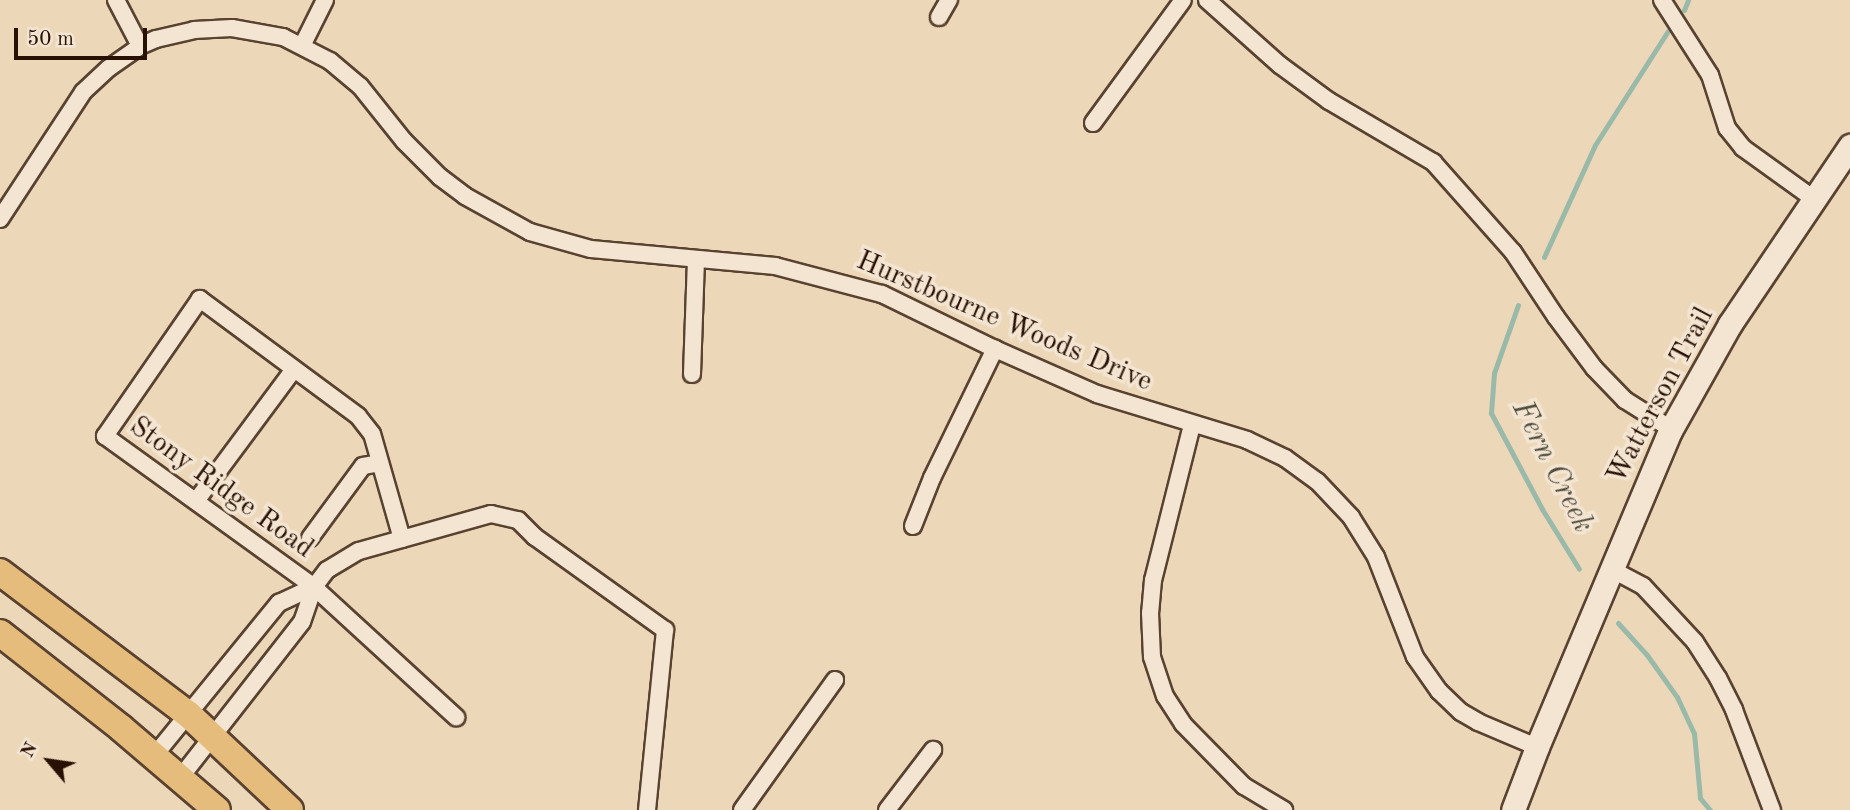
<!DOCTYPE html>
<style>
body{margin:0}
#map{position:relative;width:1850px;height:810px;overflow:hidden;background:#edd7b9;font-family:"Old Standard TT",serif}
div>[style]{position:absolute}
.stream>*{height:5px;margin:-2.5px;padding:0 2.5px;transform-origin:2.5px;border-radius:2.5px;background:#9abaa9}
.roads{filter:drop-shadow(2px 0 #594230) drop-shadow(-2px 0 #594230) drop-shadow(0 2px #594230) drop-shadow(0 -2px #594230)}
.minor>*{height:16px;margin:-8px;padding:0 8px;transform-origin:8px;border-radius:8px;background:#f3e5d2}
.secondary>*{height:23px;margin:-11.5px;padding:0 11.5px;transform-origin:11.5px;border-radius:11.5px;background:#f3e5d2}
.primary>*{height:26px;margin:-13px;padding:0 13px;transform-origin:13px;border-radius:13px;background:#e6bc7c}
span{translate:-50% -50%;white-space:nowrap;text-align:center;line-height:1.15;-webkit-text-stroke:7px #f3e5d2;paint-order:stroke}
.street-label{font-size:28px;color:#281003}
.water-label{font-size:30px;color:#504c3d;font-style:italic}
.north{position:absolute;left:14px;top:726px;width:70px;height:70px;-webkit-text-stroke:5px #f3e5d2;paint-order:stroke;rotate:299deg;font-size:19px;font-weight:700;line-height:28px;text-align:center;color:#281003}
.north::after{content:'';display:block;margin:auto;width:24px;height:32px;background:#281003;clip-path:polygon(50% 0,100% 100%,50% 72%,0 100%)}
.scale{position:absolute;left:14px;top:28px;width:133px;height:32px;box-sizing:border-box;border:4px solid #281003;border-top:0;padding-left:9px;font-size:21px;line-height:24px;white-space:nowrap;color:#281003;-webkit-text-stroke:5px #f3e5d2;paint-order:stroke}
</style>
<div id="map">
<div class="stream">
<div style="left:1684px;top:10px;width:11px;rotate:-68deg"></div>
<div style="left:1544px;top:257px;width:123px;rotate:-65.5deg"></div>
<div style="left:1595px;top:145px;width:135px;rotate:-57.4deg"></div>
<div style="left:1518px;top:305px;width:72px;rotate:109.4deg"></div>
<div style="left:1494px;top:373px;width:40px;rotate:94.3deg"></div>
<div style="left:1491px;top:413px;width:109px;rotate:62deg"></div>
<div style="left:1542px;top:509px;width:70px;rotate:58.3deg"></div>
<div style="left:1618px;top:623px;width:43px;rotate:47.8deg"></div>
<div style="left:1647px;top:655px;width:52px;rotate:54.5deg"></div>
<div style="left:1677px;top:697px;width:40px;rotate:65deg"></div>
<div style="left:1694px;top:733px;width:65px;rotate:84.7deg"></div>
<div style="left:1700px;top:798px;width:16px;rotate:50deg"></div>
</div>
<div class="roads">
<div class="minor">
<div style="left:116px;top:0;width:52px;rotate:62.4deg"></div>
<div style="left:1207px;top:0;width:98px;rotate:41.7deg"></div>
<div style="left:1280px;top:65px;width:61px;rotate:36.3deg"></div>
<div style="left:1329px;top:101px;width:121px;rotate:30.4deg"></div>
<div style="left:1433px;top:162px;width:120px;rotate:48.4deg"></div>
<div style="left:1513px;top:252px;width:78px;rotate:56.5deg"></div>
<div style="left:1556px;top:317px;width:64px;rotate:53.3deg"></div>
<div style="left:1594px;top:368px;width:45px;rotate:45.9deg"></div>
<div style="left:1625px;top:400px;width:54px;rotate:32.2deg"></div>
<div style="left:1662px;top:0;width:89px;rotate:57.4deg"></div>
<div style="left:1710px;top:75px;width:56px;rotate:72.2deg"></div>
<div style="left:1727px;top:128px;width:26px;rotate:51deg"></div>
<div style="left:1743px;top:148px;width:87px;rotate:35.7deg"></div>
<div style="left:939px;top:17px;width:20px;rotate:-60deg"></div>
<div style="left:303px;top:44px;width:49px;rotate:-63.4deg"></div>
<div style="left:1093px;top:123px;width:152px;rotate:-53.8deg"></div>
<div style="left:0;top:219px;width:152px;rotate:-56.8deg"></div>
<div style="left:83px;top:92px;width:35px;rotate:-43deg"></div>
<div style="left:109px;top:68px;width:38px;rotate:-35deg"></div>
<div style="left:140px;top:46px;width:17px;rotate:-24deg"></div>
<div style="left:156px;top:39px;width:39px;rotate:-13deg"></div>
<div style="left:194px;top:30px;width:38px;rotate:-3deg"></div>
<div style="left:232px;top:28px;width:52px;rotate:10deg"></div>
<div style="left:283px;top:37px;width:53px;rotate:27.1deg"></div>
<div style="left:330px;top:61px;width:39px;rotate:40deg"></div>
<div style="left:360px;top:86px;width:70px;rotate:51.3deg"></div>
<div style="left:404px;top:141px;width:51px;rotate:45deg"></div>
<div style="left:440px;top:177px;width:31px;rotate:37deg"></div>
<div style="left:465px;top:196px;width:74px;rotate:29deg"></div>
<div style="left:530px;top:232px;width:63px;rotate:15.6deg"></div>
<div style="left:591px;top:249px;width:185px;rotate:5.3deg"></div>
<div style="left:775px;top:266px;width:111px;rotate:14.7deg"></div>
<div style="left:882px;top:294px;width:126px;rotate:26deg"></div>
<div style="left:995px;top:349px;width:111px;rotate:23.8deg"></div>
<div style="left:1097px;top:394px;width:157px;rotate:17deg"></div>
<div style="left:1247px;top:440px;width:42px;rotate:25.3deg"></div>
<div style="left:1285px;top:458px;width:39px;rotate:36deg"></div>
<div style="left:1317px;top:481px;width:50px;rotate:46.6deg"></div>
<div style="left:1351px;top:517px;width:47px;rotate:58deg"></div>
<div style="left:1376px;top:557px;width:107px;rotate:68.7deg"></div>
<div style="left:1415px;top:657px;width:42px;rotate:54.8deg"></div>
<div style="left:1439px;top:691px;width:30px;rotate:44deg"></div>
<div style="left:1461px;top:712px;width:20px;rotate:30deg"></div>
<div style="left:1478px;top:722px;width:64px;rotate:23deg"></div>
<div style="left:692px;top:374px;width:114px;rotate:-88deg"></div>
<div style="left:1192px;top:425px;width:160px;rotate:104.1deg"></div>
<div style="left:1153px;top:580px;width:33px;rotate:95deg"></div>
<div style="left:1150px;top:613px;width:44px;rotate:87.4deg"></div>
<div style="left:1152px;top:657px;width:41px;rotate:71.6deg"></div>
<div style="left:1165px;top:696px;width:33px;rotate:57deg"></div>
<div style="left:1183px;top:724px;width:87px;rotate:45.5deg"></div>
<div style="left:1244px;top:786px;width:47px;rotate:31deg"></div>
<div style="left:196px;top:501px;width:164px;rotate:-53.4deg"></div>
<div style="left:913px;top:526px;width:52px;rotate:-68.4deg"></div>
<div style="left:932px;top:478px;width:144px;rotate:-64deg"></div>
<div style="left:310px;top:538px;width:89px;rotate:-53.6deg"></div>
<div style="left:363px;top:466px;width:17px;rotate:-10deg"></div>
<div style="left:402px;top:539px;width:109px;rotate:-105.9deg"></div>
<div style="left:372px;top:434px;width:23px;rotate:-128deg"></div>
<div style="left:358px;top:416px;width:197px;rotate:-143.5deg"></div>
<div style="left:200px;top:299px;width:167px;rotate:124.7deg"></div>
<div style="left:105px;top:436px;width:258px;rotate:35.8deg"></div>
<div style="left:314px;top:587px;width:193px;rotate:42.5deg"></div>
<div style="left:1611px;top:569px;width:36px;rotate:28deg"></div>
<div style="left:1643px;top:586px;width:76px;rotate:47.1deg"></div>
<div style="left:1695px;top:642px;width:43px;rotate:57.4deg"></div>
<div style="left:1718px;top:678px;width:36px;rotate:63deg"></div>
<div style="left:1734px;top:710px;width:107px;rotate:69.2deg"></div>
<div style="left:154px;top:756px;width:198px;rotate:-50.8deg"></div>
<div style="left:279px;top:603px;width:38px;rotate:-25deg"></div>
<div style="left:180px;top:778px;width:198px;rotate:-52deg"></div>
<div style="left:302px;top:622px;width:37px;rotate:-71deg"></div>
<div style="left:314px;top:587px;width:21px;rotate:-53deg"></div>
<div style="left:327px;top:570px;width:37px;rotate:-31deg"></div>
<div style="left:359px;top:551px;width:137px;rotate:-15.7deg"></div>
<div style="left:491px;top:514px;width:28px;rotate:13deg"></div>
<div style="left:518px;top:520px;width:24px;rotate:45deg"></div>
<div style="left:535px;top:537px;width:160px;rotate:35.6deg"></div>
<div style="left:665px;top:630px;width:181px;rotate:95.7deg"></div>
<div style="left:742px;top:810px;width:160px;rotate:-54.4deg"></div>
<div style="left:887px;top:810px;width:76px;rotate:-52.5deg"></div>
</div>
<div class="secondary">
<div style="left:1513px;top:810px;width:67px;rotate:-69.1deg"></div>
<div style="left:1537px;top:747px;width:345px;rotate:-67.2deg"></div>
<div style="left:1671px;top:429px;width:120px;rotate:-60.7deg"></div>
<div style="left:1730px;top:324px;width:215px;rotate:-56deg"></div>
</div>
<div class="primary">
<div style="left:0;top:572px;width:236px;rotate:37.1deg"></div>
<div style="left:188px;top:714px;width:140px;rotate:43.3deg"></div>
<div style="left:0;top:633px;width:154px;rotate:38.1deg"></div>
<div style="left:121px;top:728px;width:126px;rotate:40.5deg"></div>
</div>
</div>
<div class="street-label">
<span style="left:1004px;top:322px;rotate:23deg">Hurstbourne Woods Drive</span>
<span style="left:1661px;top:396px;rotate:-62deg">Watterson Trail</span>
<span style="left:221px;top:488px;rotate:36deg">Stony Ridge Road</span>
</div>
<div class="water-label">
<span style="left:1552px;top:467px;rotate:63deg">Fern Creek</span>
</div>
<div class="north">N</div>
<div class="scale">50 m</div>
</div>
